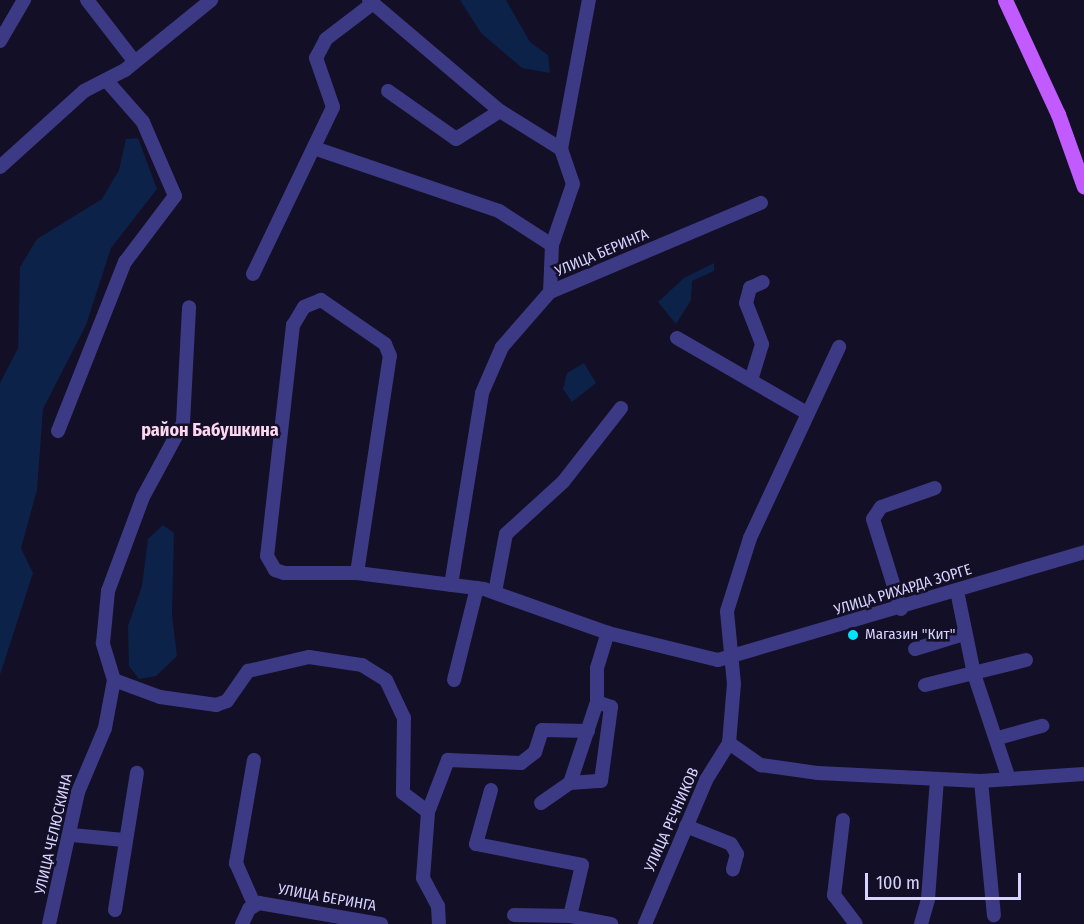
<!DOCTYPE html>
<meta charset="utf-8">
<style>
body{margin:0}
#map{position:relative;width:1084px;height:924px;overflow:hidden;background:#130f26;font-family:"Fira Sans Condensed",sans-serif}
div>[style]{position:absolute}
.water>*{inset:0;background:#0c2248}
.minor>*{height:14px;margin:-7px;padding:0 7px;transform-origin:7px;border-radius:7px;background:#3d3a85}
.major>*{height:15px;margin:-7.5px;padding:0 7.5px;transform-origin:7.5px;border-radius:7.5px;background:#c25bff}
.dots>*{width:16px;height:16px;translate:-50% -50%;box-sizing:border-box;border:3px solid #130f26;border-radius:50%}
span{translate:-50% -50%;white-space:nowrap;text-align:center;line-height:1.15;-webkit-text-stroke:5px #130f26;paint-order:stroke}
.street-label{font-size:15px;color:#d9d4ff}
.poi-label{font-size:15px;color:#d9d4ff}
.left{translate:0 -50%;text-align:left}
.quarter-label{font-size:18px;color:#ffd6f0;font-weight:700}
.scale{position:absolute;left:865px;top:873px;width:156px;height:27px;box-sizing:border-box;border:3px solid #d9d4ff;border-top:0;padding-left:8px;font-size:18px;line-height:21px;white-space:nowrap;color:#d9d4ff;-webkit-text-stroke:4px #130f26;paint-order:stroke}
</style>
<div id="map">
<div class="water">
<div style="clip-path:polygon(460px 0,506px 0,530px 42px,548px 55px,550px 73px,522px 68px,481px 33px)"></div>
<div style="clip-path:polygon(138px 138px,157px 189px,111px 248px,86px 325px,43px 409px,37px 490px,21px 548px,33px 573px,0 675px,0 383px,18px 348px,20px 267px,37px 239px,102px 199px,119px 170px,126px 139px)"></div>
<div style="clip-path:polygon(714px 263px,714px 271px,692px 281px,691px 300px,676px 324px,658px 302px,684px 278px)"></div>
<div style="clip-path:polygon(584px 363px,596px 383px,572px 402px,563px 389px,567px 373px)"></div>
<div style="clip-path:polygon(163px 525px,174px 533px,172px 615px,177px 656px,156px 676px,139px 679px,129px 666px,128px 626px,142px 586px,148px 539px)"></div>
</div>
<div class="minor">
<div style="left:87px;top:0;width:78px;rotate:52.3deg"></div>
<div style="left:369px;top:0;width:172px;rotate:40.3deg"></div>
<div style="left:500px;top:111px;width:72px;rotate:31.9deg"></div>
<div style="left:561px;top:149px;width:37px;rotate:71deg"></div>
<div style="left:573px;top:184px;width:65px;rotate:109deg"></div>
<div style="left:552px;top:245px;width:47px;rotate:92.4deg"></div>
<div style="left:0;top:41px;width:48px;rotate:-59.7deg"></div>
<div style="left:388px;top:91px;width:83px;rotate:35.2deg"></div>
<div style="left:456px;top:139px;width:52px;rotate:-32.5deg"></div>
<div style="left:314px;top:148px;width:195px;rotate:18.8deg"></div>
<div style="left:499px;top:211px;width:63px;rotate:32.7deg"></div>
<div style="left:561px;top:149px;width:152px;rotate:-79.4deg"></div>
<div style="left:0;top:167px;width:113px;rotate:-42.1deg"></div>
<div style="left:84px;top:91px;width:46px;rotate:-27.1deg"></div>
<div style="left:125px;top:70px;width:111px;rotate:-39.1deg"></div>
<div style="left:253px;top:274px;width:185px;rotate:-64.4deg"></div>
<div style="left:333px;top:107px;width:52px;rotate:-109.1deg"></div>
<div style="left:316px;top:58px;width:21px;rotate:-62deg"></div>
<div style="left:326px;top:39px;width:58px;rotate:-37.3deg"></div>
<div style="left:677px;top:338px;width:150px;rotate:30deg"></div>
<div style="left:752px;top:377px;width:34px;rotate:-73deg"></div>
<div style="left:762px;top:344px;width:44px;rotate:-111.3deg"></div>
<div style="left:746px;top:303px;width:16px;rotate:-75deg"></div>
<div style="left:750px;top:288px;width:14px;rotate:-25deg"></div>
<div style="left:58px;top:431px;width:182px;rotate:-68.4deg"></div>
<div style="left:125px;top:262px;width:83px;rotate:-52.9deg"></div>
<div style="left:175px;top:196px;width:81px;rotate:-113.4deg"></div>
<div style="left:143px;top:122px;width:56px;rotate:-131.4deg"></div>
<div style="left:357px;top:573px;width:219px;rotate:-81.4deg"></div>
<div style="left:390px;top:356px;width:13px;rotate:-113deg"></div>
<div style="left:385px;top:344px;width:78px;rotate:-145.5deg"></div>
<div style="left:321px;top:300px;width:18px;rotate:158deg"></div>
<div style="left:304px;top:307px;width:21px;rotate:121deg"></div>
<div style="left:293px;top:325px;width:232px;rotate:96.4deg"></div>
<div style="left:267px;top:556px;width:16px;rotate:60deg"></div>
<div style="left:275px;top:570px;width:9px;rotate:18deg"></div>
<div style="left:284px;top:573px;width:73px"></div>
<div style="left:357px;top:573px;width:128px;rotate:7.2deg"></div>
<div style="left:484px;top:589px;width:132px;rotate:19.5deg"></div>
<div style="left:608px;top:633px;width:113px;rotate:13.8deg"></div>
<div style="left:718px;top:660px;width:382px;rotate:-16.4deg"></div>
<div style="left:451px;top:585px;width:194px;rotate:-80.8deg"></div>
<div style="left:482px;top:393px;width:50px;rotate:-66.5deg"></div>
<div style="left:502px;top:347px;width:73px;rotate:-48.9deg"></div>
<div style="left:550px;top:292px;width:229px;rotate:-22.9deg"></div>
<div style="left:957px;top:591px;width:85px;rotate:78.4deg"></div>
<div style="left:974px;top:674px;width:111px;rotate:71.6deg"></div>
<div style="left:495px;top:592px;width:59px;rotate:-79.3deg"></div>
<div style="left:506px;top:534px;width:77px;rotate:-42.4deg"></div>
<div style="left:563px;top:482px;width:94px;rotate:-51.9deg"></div>
<div style="left:901px;top:609px;width:94px;rotate:-107.3deg"></div>
<div style="left:873px;top:519px;width:14px;rotate:-56deg"></div>
<div style="left:881px;top:507px;width:57px;rotate:-19.4deg"></div>
<div style="left:915px;top:649px;width:51px;rotate:-17deg"></div>
<div style="left:114px;top:680px;width:49px;rotate:20.3deg"></div>
<div style="left:160px;top:697px;width:57px;rotate:8.1deg"></div>
<div style="left:216px;top:705px;width:12px;rotate:-20deg"></div>
<div style="left:227px;top:701px;width:37px;rotate:-55deg"></div>
<div style="left:248px;top:671px;width:63px;rotate:-12.9deg"></div>
<div style="left:309px;top:657px;width:54px;rotate:8.6deg"></div>
<div style="left:362px;top:665px;width:28px;rotate:32deg"></div>
<div style="left:386px;top:680px;width:42px;rotate:64.7deg"></div>
<div style="left:404px;top:718px;width:75px;rotate:90.8deg"></div>
<div style="left:403px;top:793px;width:31px;rotate:37deg"></div>
<div style="left:428px;top:812px;width:66px;rotate:94.3deg"></div>
<div style="left:423px;top:878px;width:32px;rotate:62deg"></div>
<div style="left:438px;top:906px;width:18px;rotate:87deg"></div>
<div style="left:454px;top:680px;width:95px;rotate:-76deg"></div>
<div style="left:925px;top:685px;width:104px;rotate:-13.9deg"></div>
<div style="left:998px;top:738px;width:46px;rotate:-15.3deg"></div>
<div style="left:729px;top:743px;width:39px;rotate:35deg"></div>
<div style="left:761px;top:765px;width:58px;rotate:8deg"></div>
<div style="left:818px;top:773px;width:163px;rotate:2.8deg"></div>
<div style="left:981px;top:781px;width:103px;rotate:-3.9deg"></div>
<div style="left:254px;top:760px;width:105px;rotate:99.9deg"></div>
<div style="left:236px;top:863px;width:45px;rotate:66.3deg"></div>
<div style="left:981px;top:781px;width:135px;rotate:84.5deg"></div>
<div style="left:570px;top:783px;width:31px;rotate:-4deg"></div>
<div style="left:601px;top:781px;width:75px;rotate:-82.3deg"></div>
<div style="left:611px;top:707px;width:15px;rotate:-160deg"></div>
<div style="left:491px;top:790px;width:56px;rotate:105.5deg"></div>
<div style="left:476px;top:844px;width:108px;rotate:11.2deg"></div>
<div style="left:582px;top:865px;width:52px;rotate:103.2deg"></div>
<div style="left:570px;top:916px;width:42px;rotate:11deg"></div>
<div style="left:541px;top:803px;width:35px;rotate:-35deg"></div>
<div style="left:570px;top:783px;width:85px;rotate:-71.6deg"></div>
<div style="left:597px;top:702px;width:34px;rotate:-90deg"></div>
<div style="left:597px;top:668px;width:37px;rotate:-73deg"></div>
<div style="left:428px;top:812px;width:56px;rotate:-69deg"></div>
<div style="left:448px;top:760px;width:73px;rotate:2.4deg"></div>
<div style="left:521px;top:763px;width:18px;rotate:-38deg"></div>
<div style="left:535px;top:752px;width:23px;rotate:-72deg"></div>
<div style="left:542px;top:730px;width:46px;rotate:1.2deg"></div>
<div style="left:843px;top:820px;width:76px;rotate:96.8deg"></div>
<div style="left:834px;top:895px;width:36px;rotate:53deg"></div>
<div style="left:686px;top:826px;width:48px;rotate:21.8deg"></div>
<div style="left:731px;top:844px;width:12px;rotate:59deg"></div>
<div style="left:737px;top:854px;width:16px;rotate:105deg"></div>
<div style="left:72px;top:835px;width:52px;rotate:5.5deg"></div>
<div style="left:115px;top:910px;width:139px;rotate:-80.9deg"></div>
<div style="left:514px;top:915px;width:56px;rotate:1deg"></div>
<div style="left:49px;top:924px;width:135px;rotate:-77.6deg"></div>
<div style="left:78px;top:792px;width:69px;rotate:-67.1deg"></div>
<div style="left:105px;top:728px;width:49px;rotate:-79.4deg"></div>
<div style="left:114px;top:680px;width:39px;rotate:-107deg"></div>
<div style="left:103px;top:643px;width:52px;rotate:-84.5deg"></div>
<div style="left:108px;top:591px;width:100px;rotate:-69.6deg"></div>
<div style="left:143px;top:497px;width:84px;rotate:-61.6deg"></div>
<div style="left:183px;top:423px;width:116px;rotate:-87deg"></div>
<div style="left:242px;top:924px;width:17px;rotate:-65deg"></div>
<div style="left:249px;top:909px;width:12px;rotate:-31deg"></div>
<div style="left:259px;top:903px;width:124px;rotate:9.8deg"></div>
<div style="left:645px;top:924px;width:156px;rotate:-67deg"></div>
<div style="left:706px;top:780px;width:44px;rotate:-58.1deg"></div>
<div style="left:729px;top:743px;width:59px;rotate:-85.2deg"></div>
<div style="left:734px;top:684px;width:73px;rotate:-95.5deg"></div>
<div style="left:727px;top:611px;width:77px;rotate:-72.5deg"></div>
<div style="left:750px;top:538px;width:211px;rotate:-65deg"></div>
<div style="left:921px;top:924px;width:26px;rotate:-74deg"></div>
<div style="left:928px;top:899px;width:119px;rotate:-85.7deg"></div>
</div>
<div class="major">
<div style="left:1005px;top:0;width:126px;rotate:65.1deg"></div>
<div style="left:1058px;top:114px;width:77px;rotate:70.4deg"></div>
</div>
<div class="dots">
<div style="left:853px;top:635px;background:#00e5ff"></div>
</div>
<div class="street-label">
<span style="left:602px;top:253px;rotate:-23deg">УЛИЦА БЕРИНГА</span>
<span style="left:903px;top:590px;rotate:-17deg">УЛИЦА РИХАРДА ЗОРГЕ</span>
<span style="left:672px;top:820px;rotate:-66deg">УЛИЦА РЕЧНИКОВ</span>
<span style="left:54px;top:834px;rotate:-77deg">УЛИЦА ЧЕЛЮСКИНА</span>
<span style="left:327px;top:898px;rotate:10deg">УЛИЦА БЕРИНГА</span>
</div>
<div class="poi-label">
<span class="left" style="left:865px;top:635px">Магазин "Кит"</span>
</div>
<div class="quarter-label">
<span style="left:210px;top:430px">район Бабушкина</span>
</div>
<div class="scale">100 m</div>
</div>
